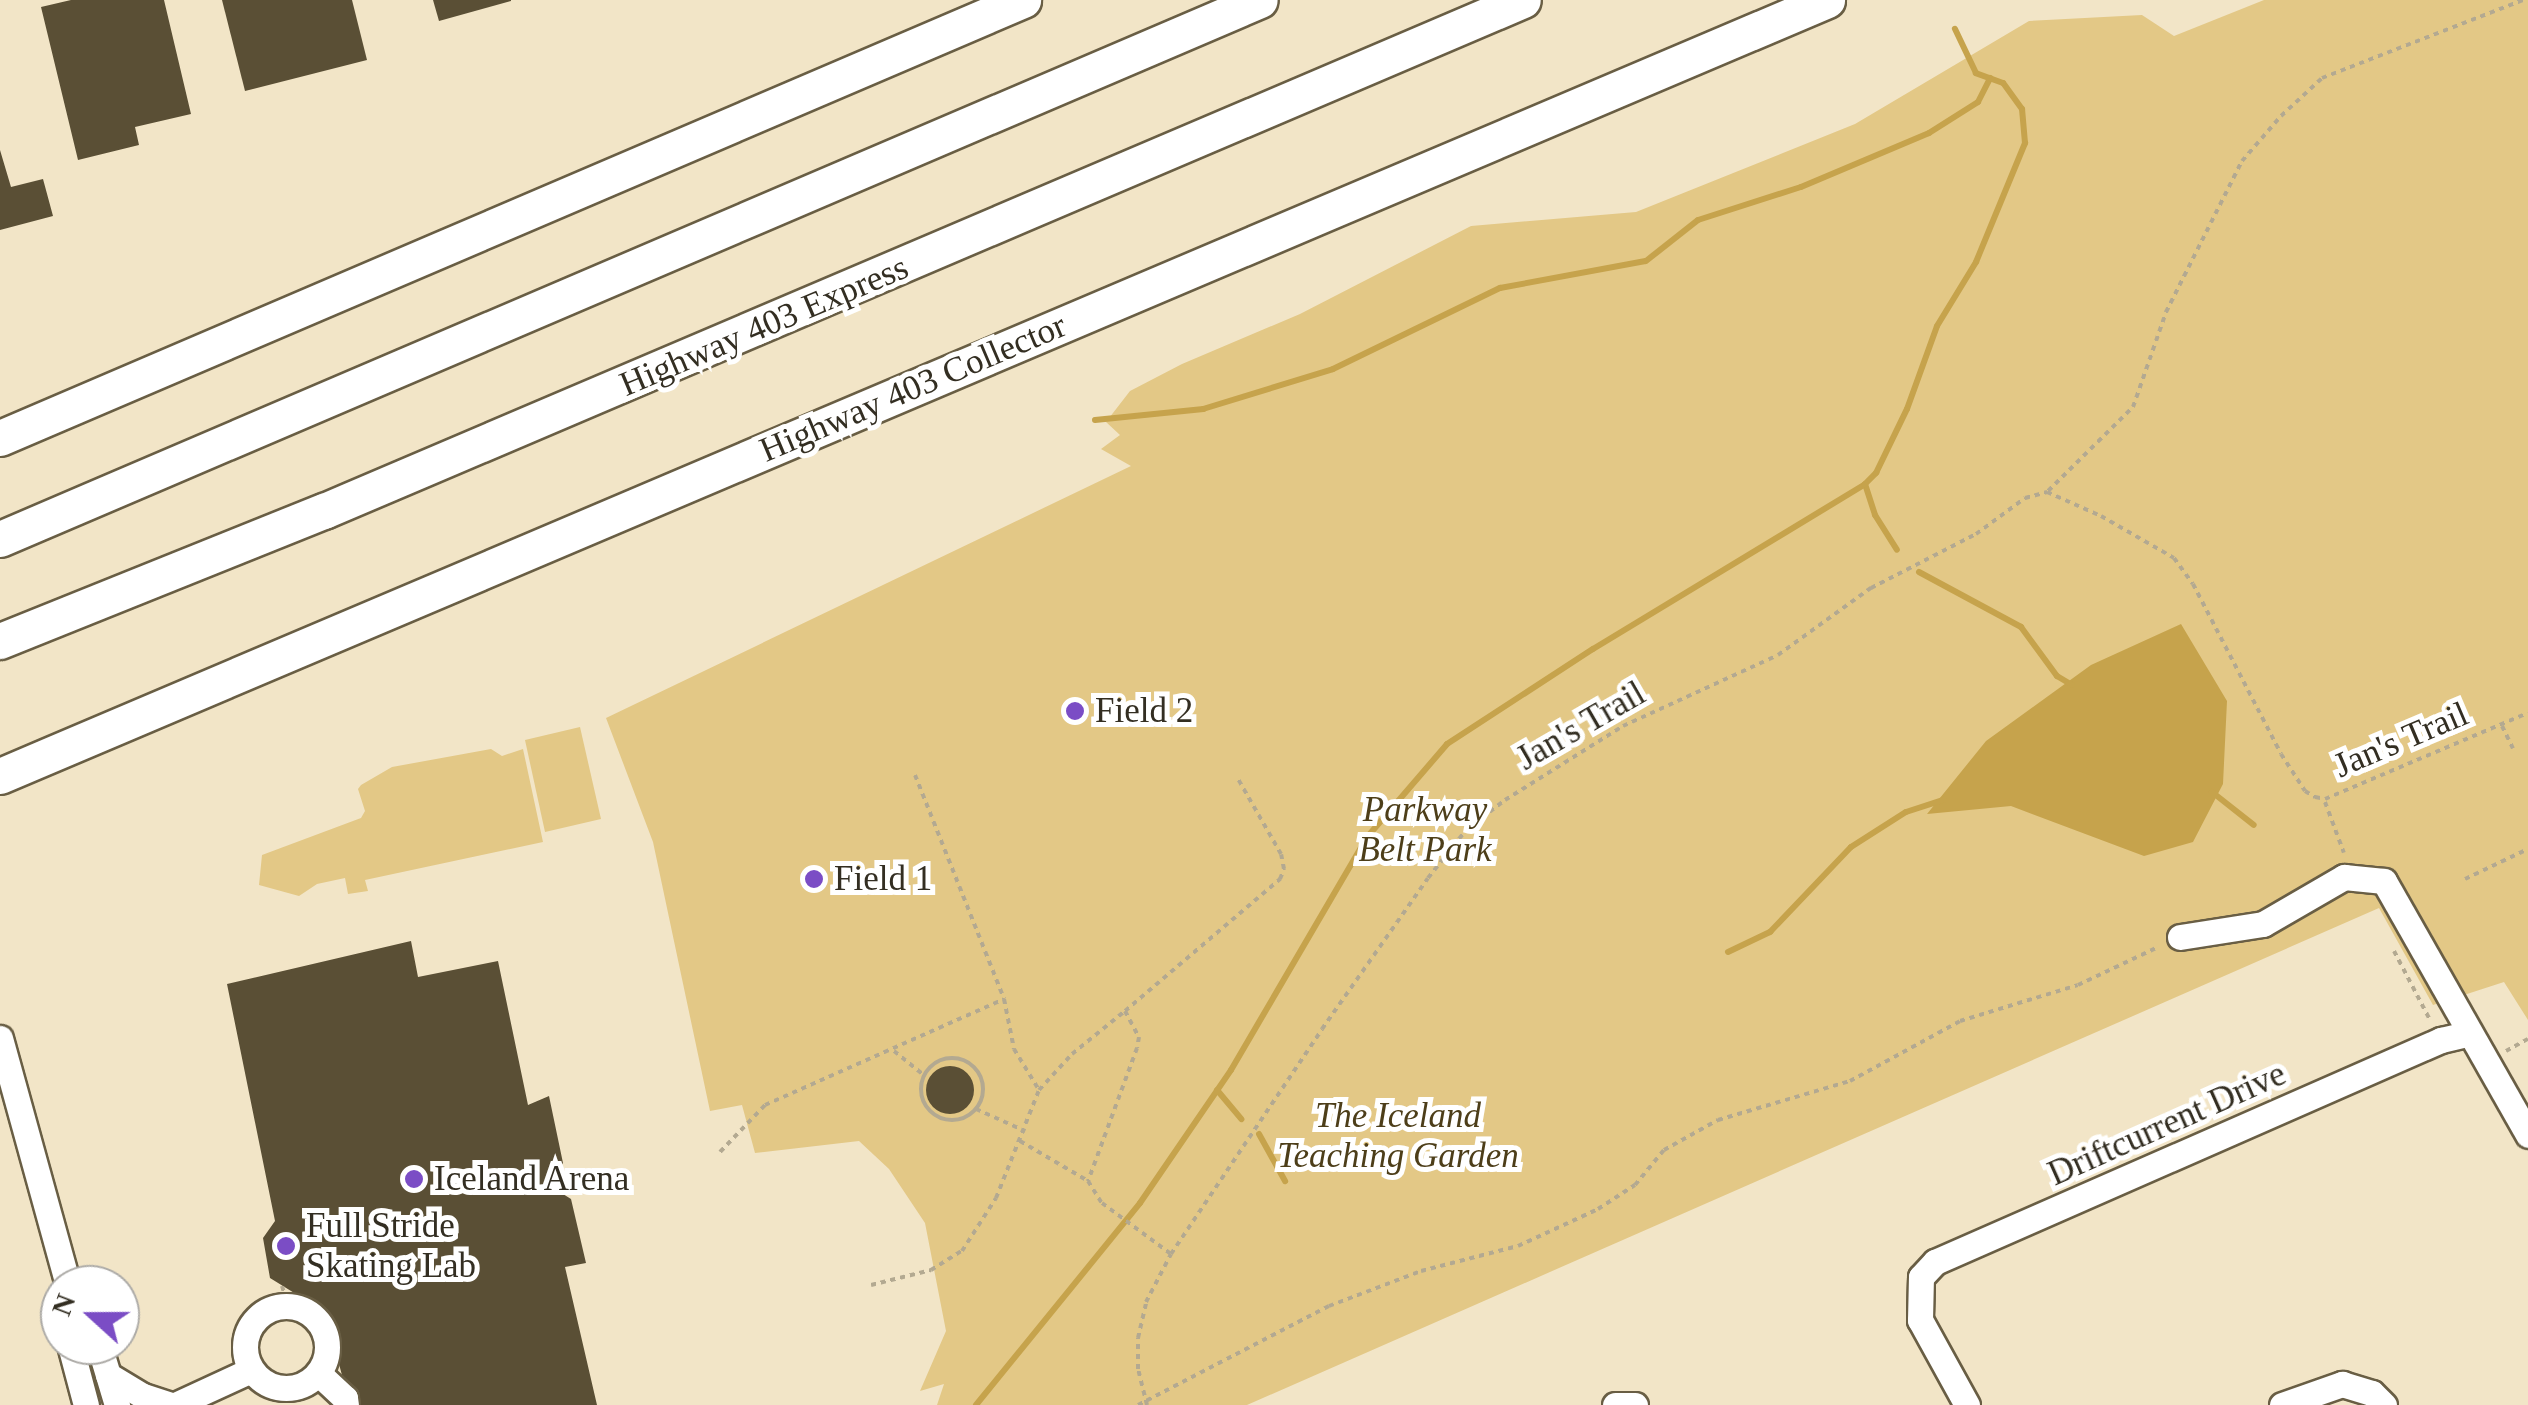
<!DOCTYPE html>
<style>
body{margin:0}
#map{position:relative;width:2528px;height:1405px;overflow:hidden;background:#f2e5c7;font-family:"Times New Roman",serif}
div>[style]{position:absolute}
.green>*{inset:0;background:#e3c886}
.water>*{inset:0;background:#c6a34c}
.stream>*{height:6px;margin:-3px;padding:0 3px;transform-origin:3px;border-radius:3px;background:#c6a34c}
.building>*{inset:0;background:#5a4f35}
.round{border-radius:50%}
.path>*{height:4px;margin-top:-2px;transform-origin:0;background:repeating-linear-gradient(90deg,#b3a991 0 5px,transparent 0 10px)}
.path>.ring{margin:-2px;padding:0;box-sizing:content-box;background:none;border:4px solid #b3a991;border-radius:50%}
.roads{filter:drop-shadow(2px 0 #695e44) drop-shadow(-2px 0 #695e44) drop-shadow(0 2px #695e44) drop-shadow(0 -2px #695e44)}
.minor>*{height:25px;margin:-12.5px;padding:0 12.5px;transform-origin:12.5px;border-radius:12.5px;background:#fff}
.minor>.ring{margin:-12.5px;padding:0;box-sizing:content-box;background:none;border:25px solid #fff;border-radius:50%}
.highway>*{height:35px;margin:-17.5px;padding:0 17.5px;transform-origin:17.5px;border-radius:17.5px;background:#fff}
.dots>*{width:28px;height:28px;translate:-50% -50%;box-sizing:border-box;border:5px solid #fff;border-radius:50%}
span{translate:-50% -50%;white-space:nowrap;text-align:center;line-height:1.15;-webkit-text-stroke:10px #fff;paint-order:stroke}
.street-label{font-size:35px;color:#332e22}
.poi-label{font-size:35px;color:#332e22}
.left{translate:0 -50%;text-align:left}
.park-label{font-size:35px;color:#4d3e19;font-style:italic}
.north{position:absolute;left:40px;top:1265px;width:100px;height:100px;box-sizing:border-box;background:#fff;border:2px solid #adaba7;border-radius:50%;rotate:291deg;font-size:28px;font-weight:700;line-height:40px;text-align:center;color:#332e22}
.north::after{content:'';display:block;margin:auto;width:35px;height:45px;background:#7b4dc5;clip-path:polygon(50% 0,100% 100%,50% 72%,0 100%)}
</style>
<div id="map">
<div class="green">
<div style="clip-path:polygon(2264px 0,2528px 0,2528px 1020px,2504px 982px,2433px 1005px,2379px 908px,1247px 1405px,937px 1405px,944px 1384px,920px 1391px,946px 1331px,925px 1223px,889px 1169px,859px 1141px,755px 1153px,742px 1105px,710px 1111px,653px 842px,606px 718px,1131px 466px,1101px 449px,1120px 435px,1106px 422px,1130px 391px,1182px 364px,1300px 314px,1471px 226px,1636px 212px,1855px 124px,2029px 21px,2142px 15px,2174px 36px)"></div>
<div style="clip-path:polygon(580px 727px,601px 819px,545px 832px,525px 740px)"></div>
<div style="clip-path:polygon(491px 749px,502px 756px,523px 749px,543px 842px,365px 880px,368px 891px,348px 894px,345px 878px,317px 884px,299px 896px,259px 885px,262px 855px,361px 818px,365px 811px,358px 789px,361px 785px,392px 767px)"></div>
</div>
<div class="water">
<div style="clip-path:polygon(2181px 624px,2227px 701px,2223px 784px,2193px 842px,2144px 856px,2011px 806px,1927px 814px,1986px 741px,2091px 665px)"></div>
</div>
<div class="stream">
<div style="left:1095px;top:420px;width:109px;rotate:-5.8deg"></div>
<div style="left:1203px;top:409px;width:136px;rotate:-17.1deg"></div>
<div style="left:1333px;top:369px;width:186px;rotate:-25.9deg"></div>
<div style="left:1500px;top:288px;width:148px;rotate:-10.5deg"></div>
<div style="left:1646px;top:261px;width:66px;rotate:-38.3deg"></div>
<div style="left:1698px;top:220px;width:108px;rotate:-17.8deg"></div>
<div style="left:1801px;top:187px;width:139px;rotate:-22.9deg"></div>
<div style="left:1929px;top:133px;width:58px;rotate:-32.3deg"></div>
<div style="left:1978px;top:102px;width:27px;rotate:-63deg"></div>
<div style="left:1865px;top:484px;width:33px;rotate:72deg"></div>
<div style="left:1875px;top:515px;width:41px;rotate:57.8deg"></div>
<div style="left:1919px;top:572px;width:116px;rotate:28.3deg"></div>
<div style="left:2021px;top:627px;width:61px;rotate:53.7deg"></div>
<div style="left:2057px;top:676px;width:17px;rotate:31deg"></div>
<div style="left:2212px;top:792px;width:53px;rotate:38.2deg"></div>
<div style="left:1728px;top:952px;width:47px;rotate:-25.5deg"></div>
<div style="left:1770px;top:932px;width:117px;rotate:-46.4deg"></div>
<div style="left:1851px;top:847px;width:65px;rotate:-32.5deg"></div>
<div style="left:1906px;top:812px;width:40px;rotate:-18deg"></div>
<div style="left:1217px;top:1090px;width:38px;rotate:50deg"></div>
<div style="left:1259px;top:1134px;width:54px;rotate:61deg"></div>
<div style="left:976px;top:1405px;width:260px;rotate:-50.9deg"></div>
<div style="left:1140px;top:1203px;width:161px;rotate:-55.6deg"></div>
<div style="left:1231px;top:1070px;width:271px;rotate:-59.7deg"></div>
<div style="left:1368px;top:836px;width:121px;rotate:-49.3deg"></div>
<div style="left:1447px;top:744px;width:174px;rotate:-33.1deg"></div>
<div style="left:1593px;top:649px;width:318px;rotate:-31.2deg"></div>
<div style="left:1865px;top:484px;width:16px;rotate:-45deg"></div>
<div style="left:1876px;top:473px;width:71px;rotate:-64.2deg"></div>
<div style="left:1907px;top:409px;width:88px;rotate:-70.1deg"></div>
<div style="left:1937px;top:326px;width:75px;rotate:-58.6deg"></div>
<div style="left:1976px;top:262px;width:129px;rotate:-67.6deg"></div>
<div style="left:2025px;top:143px;width:34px;rotate:-95deg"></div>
<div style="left:2022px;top:109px;width:32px;rotate:-126deg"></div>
<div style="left:2003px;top:83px;width:29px;rotate:-160deg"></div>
<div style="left:1976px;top:73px;width:49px;rotate:-115.5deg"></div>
</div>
<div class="building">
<div style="clip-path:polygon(71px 0,164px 0,191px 114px,135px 127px,139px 145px,78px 160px,41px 7px)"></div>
<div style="clip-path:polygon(222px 0,352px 0,367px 60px,245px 91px)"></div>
<div style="clip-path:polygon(433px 0,511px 0,511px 1px,439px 21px)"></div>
<div style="clip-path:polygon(0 150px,11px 187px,43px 179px,53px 216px,0 230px)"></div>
<div style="clip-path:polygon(411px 941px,418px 977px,498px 961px,528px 1105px,549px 1096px,563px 1163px,558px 1171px,563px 1194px,571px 1199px,586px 1263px,565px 1267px,597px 1405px,350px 1405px,325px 1312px,270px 1278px,263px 1238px,275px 1221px,227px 984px)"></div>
<div class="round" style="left:926px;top:1066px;width:48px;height:48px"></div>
</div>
<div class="path">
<div style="left:2048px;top:491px;width:120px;rotate:-44.7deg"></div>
<div style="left:2133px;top:407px;width:101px;rotate:-70.8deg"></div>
<div style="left:2166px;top:312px;width:169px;rotate:-63.3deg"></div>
<div style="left:2242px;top:161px;width:60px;rotate:-49.1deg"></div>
<div style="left:2281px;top:116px;width:56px;rotate:-42.8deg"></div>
<div style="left:2322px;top:78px;width:216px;rotate:-21.2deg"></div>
<div style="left:2502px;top:726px;width:25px;rotate:64deg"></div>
<div style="left:915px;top:775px;width:241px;rotate:68.3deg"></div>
<div style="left:1004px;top:999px;width:51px;rotate:78.7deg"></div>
<div style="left:1014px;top:1049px;width:48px;rotate:58.6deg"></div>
<div style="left:2325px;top:802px;width:54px;rotate:69.6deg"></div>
<div style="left:2465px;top:879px;width:70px;rotate:-25.5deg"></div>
<div style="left:2394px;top:951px;width:76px;rotate:62.4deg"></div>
<div style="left:1125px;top:1011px;width:204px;rotate:-40.4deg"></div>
<div style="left:1280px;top:879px;width:11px;rotate:-68deg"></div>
<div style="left:1284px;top:869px;width:15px;rotate:-101deg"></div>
<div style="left:1281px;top:854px;width:86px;rotate:-119.8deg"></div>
<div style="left:894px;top:1051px;width:40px;rotate:39deg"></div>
<div style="left:2506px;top:1051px;width:25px;rotate:-29deg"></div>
<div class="ring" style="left:921px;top:1058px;width:58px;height:58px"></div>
<div style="left:976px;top:1109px;width:54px;rotate:24.2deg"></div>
<div style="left:1020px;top:1141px;width:79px;rotate:30.5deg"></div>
<div style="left:720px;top:1152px;width:65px;rotate:-46.2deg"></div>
<div style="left:765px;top:1105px;width:261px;rotate:-23.9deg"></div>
<div style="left:562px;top:1188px;width:50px;rotate:-8deg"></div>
<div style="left:871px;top:1285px;width:62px;rotate:-14deg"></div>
<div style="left:931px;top:1270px;width:36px;rotate:-32deg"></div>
<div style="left:962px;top:1251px;width:63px;rotate:-57.3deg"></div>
<div style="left:996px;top:1198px;width:116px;rotate:-68.3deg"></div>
<div style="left:1039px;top:1090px;width:49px;rotate:-47.5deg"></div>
<div style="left:1072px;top:1054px;width:68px;rotate:-39.1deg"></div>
<div style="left:1125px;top:1011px;width:30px;rotate:62deg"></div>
<div style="left:1139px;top:1037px;width:11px;rotate:100deg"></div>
<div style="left:1137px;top:1048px;width:142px;rotate:110.2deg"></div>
<div style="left:1088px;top:1181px;width:26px;rotate:58deg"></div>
<div style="left:1102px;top:1203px;width:86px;rotate:36.5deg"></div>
<div style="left:1171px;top:1254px;width:271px;rotate:-56.1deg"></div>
<div style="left:1322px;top:1029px;width:184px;rotate:-54.9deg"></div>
<div style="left:1428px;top:878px;width:61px;rotate:-51.6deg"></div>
<div style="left:1466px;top:830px;width:49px;rotate:-37.6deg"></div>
<div style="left:1505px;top:800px;width:139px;rotate:-32.1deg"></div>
<div style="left:1623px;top:726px;width:170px;rotate:-24.6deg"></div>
<div style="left:1778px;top:655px;width:115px;rotate:-35.8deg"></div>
<div style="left:1871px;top:588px;width:118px;rotate:-27.2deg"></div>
<div style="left:1976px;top:534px;width:61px;rotate:-36.3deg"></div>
<div style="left:2025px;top:498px;width:23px;rotate:-15deg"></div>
<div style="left:2047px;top:492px;width:59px;rotate:24deg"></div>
<div style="left:2101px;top:516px;width:84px;rotate:29.9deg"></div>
<div style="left:2174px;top:558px;width:32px;rotate:54deg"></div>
<div style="left:2193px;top:584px;width:191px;rotate:62.6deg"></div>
<div style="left:2281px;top:754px;width:44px;rotate:57deg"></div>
<div style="left:2305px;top:791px;width:12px;rotate:31deg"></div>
<div style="left:2315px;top:797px;width:10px;rotate:11deg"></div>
<div style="left:2325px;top:799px;width:220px;rotate:-23deg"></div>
<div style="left:282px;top:1286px;width:21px;rotate:73deg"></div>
<div style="left:1138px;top:1405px;width:215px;rotate:-27.4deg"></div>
<div style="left:1329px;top:1306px;width:98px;rotate:-20.8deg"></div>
<div style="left:1421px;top:1271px;width:100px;rotate:-14.5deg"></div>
<div style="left:1518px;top:1246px;width:88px;rotate:-24.8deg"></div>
<div style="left:1598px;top:1209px;width:44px;rotate:-33deg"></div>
<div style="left:1635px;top:1185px;width:45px;rotate:-50.4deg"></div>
<div style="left:1664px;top:1150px;width:62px;rotate:-29.1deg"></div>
<div style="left:1718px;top:1120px;width:138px;rotate:-16.5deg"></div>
<div style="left:1850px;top:1081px;width:125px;rotate:-28.6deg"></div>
<div style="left:1960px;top:1021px;width:123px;rotate:-17deg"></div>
<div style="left:2078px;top:985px;width:89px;rotate:-25.4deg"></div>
<div style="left:1147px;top:1405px;width:37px;rotate:-104deg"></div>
<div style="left:1138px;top:1369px;width:31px;rotate:-90deg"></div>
<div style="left:1138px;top:1338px;width:37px;rotate:-77deg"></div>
<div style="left:1146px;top:1302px;width:54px;rotate:-62.5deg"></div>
</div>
<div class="roads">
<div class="minor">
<div style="left:2180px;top:937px;width:84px;rotate:-8.9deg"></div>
<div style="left:2263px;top:924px;width:94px;rotate:-30.1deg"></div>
<div style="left:2344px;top:877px;width:40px;rotate:5.7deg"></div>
<div style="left:2384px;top:881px;width:292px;rotate:60.4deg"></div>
<div style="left:0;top:1038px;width:256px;rotate:74.6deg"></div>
<div class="ring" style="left:245px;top:1306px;width:57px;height:57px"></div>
<div style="left:70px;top:1345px;width:62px;rotate:75.1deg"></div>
<div style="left:99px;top:1345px;width:63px;rotate:73.3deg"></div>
<div style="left:318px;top:1373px;width:37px;rotate:43deg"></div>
<div style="left:345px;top:1398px;width:7px;rotate:82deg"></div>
<div style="left:108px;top:1375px;width:41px;rotate:31deg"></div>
<div style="left:143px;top:1396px;width:29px;rotate:18deg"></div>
<div style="left:175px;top:1405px;width:84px;rotate:-24.7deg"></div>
<div style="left:1615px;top:1405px;width:20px"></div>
<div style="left:1967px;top:1405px;width:97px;rotate:-118.9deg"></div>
<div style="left:1920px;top:1320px;width:43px;rotate:-88.7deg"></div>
<div style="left:1921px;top:1277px;width:21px;rotate:-47deg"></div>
<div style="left:1935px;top:1262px;width:553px;rotate:-23.69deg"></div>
<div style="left:2441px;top:1040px;width:27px;rotate:-13deg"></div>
<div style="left:2282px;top:1405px;width:64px;rotate:-19.3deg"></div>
<div style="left:2342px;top:1384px;width:31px;rotate:17deg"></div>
<div style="left:2372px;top:1393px;width:17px;rotate:45deg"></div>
</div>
<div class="highway">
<div style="left:0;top:438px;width:1113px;rotate:-23.18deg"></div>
<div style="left:0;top:539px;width:1370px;rotate:-23.16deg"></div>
<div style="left:0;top:641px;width:349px;rotate:-21.9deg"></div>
<div style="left:324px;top:511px;width:1303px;rotate:-23.08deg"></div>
<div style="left:0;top:776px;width:1985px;rotate:-23.01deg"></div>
</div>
</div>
<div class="dots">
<div style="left:1075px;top:711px;background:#7b4dc5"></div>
<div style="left:814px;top:879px;background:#7b4dc5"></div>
<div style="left:414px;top:1179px;background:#7b4dc5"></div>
<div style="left:286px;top:1246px;background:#7b4dc5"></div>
</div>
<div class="street-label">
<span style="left:764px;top:326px;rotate:-23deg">Highway 403 Express</span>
<span style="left:913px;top:388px;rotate:-23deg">Highway 403 Collector</span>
<span style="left:1581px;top:726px;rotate:-30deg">Jan's Trail</span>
<span style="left:2401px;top:740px;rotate:-23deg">Jan's Trail</span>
<span style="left:2167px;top:1124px;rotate:-24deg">Driftcurrent Drive</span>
</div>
<div class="poi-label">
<span class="left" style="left:1095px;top:711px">Field 2</span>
<span class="left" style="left:834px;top:879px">Field 1</span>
<span class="left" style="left:434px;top:1179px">Iceland Arena</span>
<span class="left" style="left:306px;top:1246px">Full Stride<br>Skating Lab</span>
</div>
<div class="park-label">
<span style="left:1425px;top:830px">Parkway<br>Belt Park</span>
<span style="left:1398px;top:1136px">The Iceland<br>Teaching Garden</span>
</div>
<div class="north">N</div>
</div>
